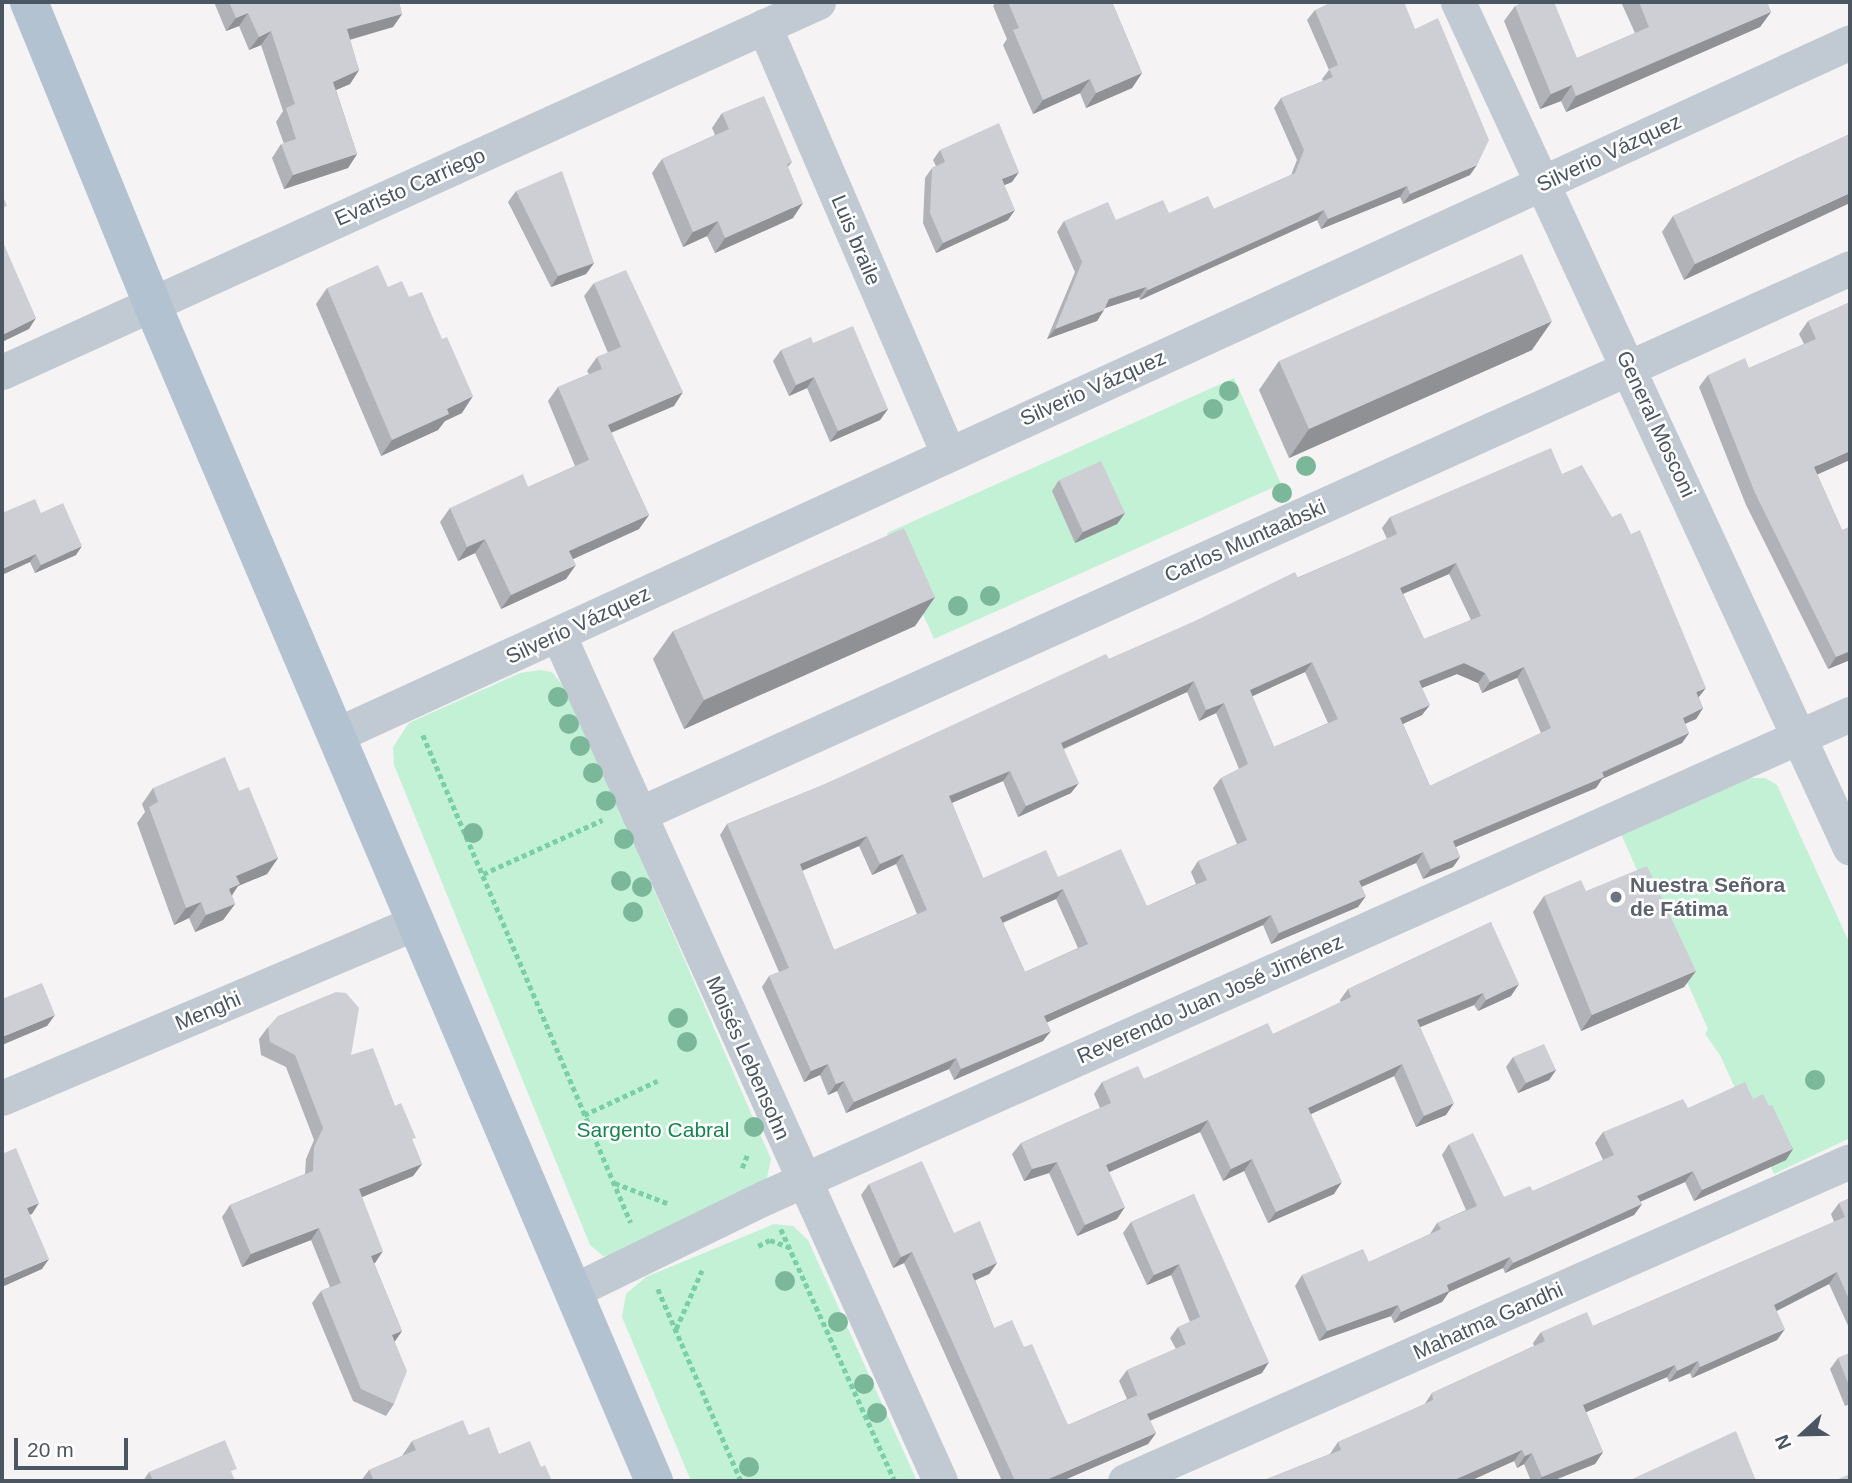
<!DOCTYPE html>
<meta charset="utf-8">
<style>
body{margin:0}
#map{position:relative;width:1852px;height:1483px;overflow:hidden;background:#f5f3f3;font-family:Arial,sans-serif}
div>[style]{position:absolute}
.green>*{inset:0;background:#c3f1d5}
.path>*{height:4.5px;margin-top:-2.25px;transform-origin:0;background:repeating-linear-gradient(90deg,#7ad0a6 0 5px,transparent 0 8.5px)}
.street>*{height:35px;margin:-17.5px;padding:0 17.5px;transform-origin:17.5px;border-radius:17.5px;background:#c1cad2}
.primary>*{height:38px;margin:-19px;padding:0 19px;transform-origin:19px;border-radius:19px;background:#b3c2d1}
.trees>*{width:20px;height:20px;margin:-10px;border-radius:50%;background:#7bb799}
.wall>*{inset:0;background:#b0b2b7}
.shaded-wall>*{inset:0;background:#909195}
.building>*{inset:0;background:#cdcfd5}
.dots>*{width:19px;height:19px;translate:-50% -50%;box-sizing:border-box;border:4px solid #fff;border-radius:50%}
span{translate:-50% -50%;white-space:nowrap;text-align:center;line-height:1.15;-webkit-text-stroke:5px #fff;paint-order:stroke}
.street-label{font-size:21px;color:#4a5661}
.worship-label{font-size:21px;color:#5b616d;font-weight:700}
.left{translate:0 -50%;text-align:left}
.park-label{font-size:21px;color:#17864f}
.frame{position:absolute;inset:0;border:4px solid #4a5661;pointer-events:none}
.north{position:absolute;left:1768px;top:1399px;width:70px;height:70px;-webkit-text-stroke:5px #fff;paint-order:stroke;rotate:248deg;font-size:19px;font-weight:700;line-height:28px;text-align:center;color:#4a5661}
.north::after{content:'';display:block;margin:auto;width:24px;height:32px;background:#4a5661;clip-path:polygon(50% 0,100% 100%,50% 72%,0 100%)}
.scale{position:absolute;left:14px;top:1438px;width:114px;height:32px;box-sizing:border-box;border:4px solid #4a5661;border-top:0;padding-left:9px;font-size:21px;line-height:24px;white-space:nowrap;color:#4a5661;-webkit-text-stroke:5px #fff;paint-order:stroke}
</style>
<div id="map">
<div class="green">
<div style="clip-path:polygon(1234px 378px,1281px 484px,934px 639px,887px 533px)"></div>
<div style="clip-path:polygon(540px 670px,552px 672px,569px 694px,771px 1159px,766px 1182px,611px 1255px,603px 1256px,590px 1245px,394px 765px,393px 747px,409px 723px,520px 673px)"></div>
<div style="clip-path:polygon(1746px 778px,1765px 778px,1777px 785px,1850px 944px,1850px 1138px,1774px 1174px,1720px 1055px,1705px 1034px,1708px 1029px,1621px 834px)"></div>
<div style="clip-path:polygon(774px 1224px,793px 1226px,808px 1240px,917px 1481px,691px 1481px,622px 1317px,626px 1294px,646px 1277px)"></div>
</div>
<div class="path">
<div style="left:423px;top:735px;width:530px;rotate:66.91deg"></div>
<div style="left:483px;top:874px;width:131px;rotate:-24.4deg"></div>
<div style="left:584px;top:1115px;width:81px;rotate:-25deg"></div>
<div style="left:742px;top:1168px;width:16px;rotate:-68deg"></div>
<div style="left:615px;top:1183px;width:56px;rotate:21deg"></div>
<div style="left:781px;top:1229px;width:277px;rotate:65.7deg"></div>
<div style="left:758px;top:1246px;width:13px;rotate:-27deg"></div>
<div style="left:770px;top:1240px;width:20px;rotate:20deg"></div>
<div style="left:658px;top:1289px;width:209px;rotate:66.6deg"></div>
<div style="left:676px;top:1329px;width:64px;rotate:-66.2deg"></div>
</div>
<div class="street">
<div style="left:1458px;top:2px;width:932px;rotate:65.14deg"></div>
<div style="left:764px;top:26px;width:465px;rotate:66.7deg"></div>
<div style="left:2px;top:372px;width:896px;rotate:-24.39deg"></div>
<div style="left:558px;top:634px;width:929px;rotate:65.72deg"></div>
<div style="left:336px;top:735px;width:1665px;rotate:-24.59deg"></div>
<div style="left:639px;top:814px;width:1328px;rotate:-24.27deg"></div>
<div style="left:2px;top:1098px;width:449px;rotate:-23deg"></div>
<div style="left:573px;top:1291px;width:215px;rotate:-26deg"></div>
<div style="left:766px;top:1197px;width:1187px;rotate:-24.02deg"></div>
<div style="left:1125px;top:1481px;width:792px;rotate:-23.82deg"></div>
</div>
<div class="primary">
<div style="left:29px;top:2px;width:326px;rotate:67.8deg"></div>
<div style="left:152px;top:304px;width:1280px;rotate:66.9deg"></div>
</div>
<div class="trees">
<div style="left:1229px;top:391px"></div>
<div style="left:1213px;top:409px"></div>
<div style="left:1306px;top:466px"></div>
<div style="left:1282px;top:493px"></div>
<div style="left:990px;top:596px"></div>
<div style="left:958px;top:606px"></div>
<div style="left:558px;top:697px"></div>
<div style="left:569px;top:724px"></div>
<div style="left:580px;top:746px"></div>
<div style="left:593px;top:773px"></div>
<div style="left:606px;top:801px"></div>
<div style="left:473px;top:833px"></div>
<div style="left:624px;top:839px"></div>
<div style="left:621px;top:881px"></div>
<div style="left:642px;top:887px"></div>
<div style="left:633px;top:912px"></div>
<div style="left:678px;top:1018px"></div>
<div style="left:687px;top:1042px"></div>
<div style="left:1815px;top:1080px"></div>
<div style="left:754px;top:1127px"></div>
<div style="left:785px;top:1281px"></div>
<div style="left:838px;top:1322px"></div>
<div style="left:864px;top:1384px"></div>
<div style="left:877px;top:1413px"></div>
<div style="left:749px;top:1467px"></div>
</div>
<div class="wall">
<div style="clip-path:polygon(214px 2px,399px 2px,402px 14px,393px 27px,350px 40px,359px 70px,350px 84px,336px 90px,357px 154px,348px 168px,284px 189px,272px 158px,281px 144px,284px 144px,276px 122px,283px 111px,261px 45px,249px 50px,239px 26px,226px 31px)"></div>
<div style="clip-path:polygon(996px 2px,1112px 2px,1142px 73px,1132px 88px,1086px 108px,1080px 93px,1033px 114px,1003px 45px,1007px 39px,993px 6px)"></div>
<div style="clip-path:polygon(1621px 2px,1767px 2px,1771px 12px,1760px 27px,1566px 112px,1561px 101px,1540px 109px,1504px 21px,1515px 6px,1577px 58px,1635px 33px)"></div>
<div style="clip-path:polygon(1315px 10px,1470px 175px,1403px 204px,1400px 197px,1321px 229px,1317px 220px,1140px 300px,1139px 297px,1105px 308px,1097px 321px,1047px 339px,1075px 272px,1057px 232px,1064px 221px,1116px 220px,1169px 213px,1214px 209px,1291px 175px,1297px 160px,1274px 108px,1281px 98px,1323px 81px,1322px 79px,1329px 70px,1307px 20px)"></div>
<div style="clip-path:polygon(722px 113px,792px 162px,788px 167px,793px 218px,715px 253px,707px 236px,683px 247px,652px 173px,662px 159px,715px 135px,712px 128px)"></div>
<div style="clip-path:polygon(1850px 134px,1684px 280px,1662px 232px,1673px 216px)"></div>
<div style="clip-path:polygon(940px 150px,1012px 182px,1004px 185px,1008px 220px,936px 253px,923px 223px,925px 178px,932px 168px,936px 166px,933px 160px)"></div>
<div style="clip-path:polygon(516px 191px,594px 263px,586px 274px,551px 287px,508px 202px)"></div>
<div style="clip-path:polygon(594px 283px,674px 406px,611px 433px,649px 515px,639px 529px,573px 559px,566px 579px,501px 609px,475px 553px,458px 561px,440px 522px,450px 508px,528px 487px,575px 466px,548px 401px,558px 387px,589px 374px,587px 371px,597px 357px,608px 353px,584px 296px)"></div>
<div style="clip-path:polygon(388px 287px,462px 413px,445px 421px,438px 430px,381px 456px,316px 304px,327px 288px)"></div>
<div style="clip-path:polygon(1848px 303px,1817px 474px,1842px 530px,1850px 530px,1850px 660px,1828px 669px,1746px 505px,1699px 387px,1708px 375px,1749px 368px,1804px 344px,1799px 334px,1808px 321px)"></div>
<div style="clip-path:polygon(813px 343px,888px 409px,880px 420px,830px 442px,807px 388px,789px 396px,773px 361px,781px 350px)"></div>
<div style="clip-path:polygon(1532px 350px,1289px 458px,1259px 390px,1279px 361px)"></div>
<div style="clip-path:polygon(evenodd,1562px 474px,1699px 698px,1703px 708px,1696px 719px,1685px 724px,1689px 733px,1682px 743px,1602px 779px,1596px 788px,1456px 847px,1460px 857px,1453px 867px,1423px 879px,1416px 863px,1362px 887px,1358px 907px,1271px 944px,1263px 925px,1047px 1022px,1043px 1041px,954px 1080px,949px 1069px,846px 1113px,837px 1091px,828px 1095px,820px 1075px,804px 1082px,762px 987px,769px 976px,779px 972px,720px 835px,727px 824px,823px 785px,1109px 659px,1387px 539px,1382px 528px,1390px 517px,1562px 474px,1449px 574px,1471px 620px,1424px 639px,1403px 594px,1449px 574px,1562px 474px,1305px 672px,1328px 723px,1274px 747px,1252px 696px,1305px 672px,1562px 474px,1457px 674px,1478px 683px,1482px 693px,1517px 678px,1541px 733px,1430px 786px,1403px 724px,1422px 715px,1422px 688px,1457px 674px,1562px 474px,1187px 692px,1199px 721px,1216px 713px,1239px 769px,1221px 778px,1213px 788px,1237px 844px,1198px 861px,1191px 872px,1196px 884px,1147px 906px,1058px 877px,983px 878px,952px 803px,1003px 781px,1018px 817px,1071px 793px,1064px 749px,1187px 692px,1562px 474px,859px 846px,872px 875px,896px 864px,917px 914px,834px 950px,802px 871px,859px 846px,1562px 474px,1056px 899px,1078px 948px,1025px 972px,1003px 923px,1056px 899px)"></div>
<div style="clip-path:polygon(1059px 480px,1125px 513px,1117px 524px,1075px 543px,1052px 491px)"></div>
<div style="clip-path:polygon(41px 513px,76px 555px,35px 573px,30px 562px)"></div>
<div style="clip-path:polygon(935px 597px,915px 626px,684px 729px,653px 659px,673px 631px)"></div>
<div style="clip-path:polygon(153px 788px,239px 791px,278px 858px,267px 874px,238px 886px,232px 896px,235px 904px,223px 920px,195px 932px,189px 918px,174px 925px,137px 823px,145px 812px,142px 804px)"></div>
<div style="clip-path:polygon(1586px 891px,1696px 971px,1684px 987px,1581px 1031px,1533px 912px,1544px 896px)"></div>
<div style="clip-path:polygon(1491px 922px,1511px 996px,1478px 1011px,1474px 1005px,1420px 1027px,1446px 1115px,1416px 1127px,1394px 1076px,1311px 1114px,1334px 1194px,1268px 1223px,1244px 1171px,1223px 1181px,1200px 1132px,1109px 1172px,1117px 1219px,1077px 1236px,1049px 1173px,1024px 1181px,1012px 1154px,1021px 1143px,1100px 1108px,1094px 1094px,1102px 1082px,1144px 1079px,1273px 1034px,1341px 1003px,1340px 1000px,1348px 989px)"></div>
<div style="clip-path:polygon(268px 1027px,351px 1055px,395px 1106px,413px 1142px,422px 1164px,413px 1176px,362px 1197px,374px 1263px,402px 1331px,395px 1341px,394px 1404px,386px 1416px,353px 1401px,312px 1303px,321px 1291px,330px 1287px,311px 1240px,242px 1267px,222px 1217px,230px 1205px,305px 1174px,306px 1159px,314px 1140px,286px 1067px,261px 1055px,259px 1039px)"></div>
<div style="clip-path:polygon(1513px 1057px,1556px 1070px,1549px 1080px,1518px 1093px,1506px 1067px)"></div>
<div style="clip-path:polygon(1753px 1099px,1769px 1106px,1793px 1149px,1786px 1160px,1694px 1201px,1685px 1182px,1640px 1202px,1642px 1204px,1634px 1215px,1505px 1273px,1503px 1268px,1449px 1292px,1442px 1302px,1394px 1323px,1391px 1316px,1319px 1341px,1295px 1286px,1302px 1275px,1369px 1262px,1430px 1234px,1437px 1223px,1466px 1210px,1442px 1155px,1449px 1144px,1504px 1197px,1533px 1191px,1603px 1160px,1595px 1143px,1603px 1132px,1688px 1108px)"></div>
<div style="clip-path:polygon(869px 1184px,954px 1233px,997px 1263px,989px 1274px,975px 1280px,994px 1328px,1024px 1347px,1068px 1425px,1127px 1399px,1119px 1381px,1127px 1370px,1176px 1349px,1170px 1338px,1178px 1327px,1190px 1322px,1171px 1275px,1147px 1285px,1123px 1233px,1131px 1222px,1194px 1194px,1262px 1373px,1150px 1421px,1156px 1433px,1148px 1444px,1062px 1481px,1002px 1481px,904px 1263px,893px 1268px,861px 1195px)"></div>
<div style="clip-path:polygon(1850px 1198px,1850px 1330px,1829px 1284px,1777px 1311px,1777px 1340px,1692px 1378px,1690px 1373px,1669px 1382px,1667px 1377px,1586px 1412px,1603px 1452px,1595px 1464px,1552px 1481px,1531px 1481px,1524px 1464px,1517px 1468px,1514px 1461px,1470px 1481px,1262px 1481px,1330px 1454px,1338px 1442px,1424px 1405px,1432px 1393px,1534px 1346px,1533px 1343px,1541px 1332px,1593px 1326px,1834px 1222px,1831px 1214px,1839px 1203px)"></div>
<div style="clip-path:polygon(1850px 1353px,1850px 1404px,1845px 1406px,1830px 1369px,1838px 1358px)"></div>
<div style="clip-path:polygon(469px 1435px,499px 1454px,541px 1467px,552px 1481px,361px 1481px,369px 1470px,402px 1456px,412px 1441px)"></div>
<div style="clip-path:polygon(149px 1472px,232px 1475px,235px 1481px,143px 1481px)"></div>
</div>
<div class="shaded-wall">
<div style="clip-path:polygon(1771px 12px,1760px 27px,1566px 112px,1576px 96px)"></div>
<div style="clip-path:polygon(248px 13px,239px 26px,226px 31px,236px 18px)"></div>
<div style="clip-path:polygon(402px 14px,393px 27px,337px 43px,347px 29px)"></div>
<div style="clip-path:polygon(271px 31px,261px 45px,249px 50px,259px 37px)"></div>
<div style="clip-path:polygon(359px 70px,350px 84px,324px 95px,333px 82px)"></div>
<div style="clip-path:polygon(1142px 73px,1132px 88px,1086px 108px,1096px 93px)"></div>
<div style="clip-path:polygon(1090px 79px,1080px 93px,1033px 114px,1043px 100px)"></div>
<div style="clip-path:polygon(1572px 85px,1561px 101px,1540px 109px,1551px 94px)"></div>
<div style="clip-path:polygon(357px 154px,348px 168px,284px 189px,293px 175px)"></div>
<div style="clip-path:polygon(1477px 165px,1470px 175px,1403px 204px,1410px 194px)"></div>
<div style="clip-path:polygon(1019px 172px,1012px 182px,995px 189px,1002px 179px)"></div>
<div style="clip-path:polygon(1407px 186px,1400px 197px,1321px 229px,1328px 219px)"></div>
<div style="clip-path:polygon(1850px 193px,1850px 203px,1684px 280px,1695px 264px)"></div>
<div style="clip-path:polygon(803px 203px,793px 218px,715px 253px,725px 238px)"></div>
<div style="clip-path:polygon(1015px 210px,1008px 220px,936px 253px,943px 243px)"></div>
<div style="clip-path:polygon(1324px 210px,1317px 220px,1140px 300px,1148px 290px)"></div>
<div style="clip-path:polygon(718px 221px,707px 236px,683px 247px,693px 232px)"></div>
<div style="clip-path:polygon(594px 263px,586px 274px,551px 287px,558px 276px)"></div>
<div style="clip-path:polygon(1146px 287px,1139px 297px,1102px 309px,1109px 299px)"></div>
<div style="clip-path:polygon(1104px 310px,1097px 321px,1047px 339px,1055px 329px)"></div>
<div style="clip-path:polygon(36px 318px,29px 329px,2px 342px,2px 335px)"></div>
<div style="clip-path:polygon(1552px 321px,1532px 350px,1289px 458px,1309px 429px)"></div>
<div style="clip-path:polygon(814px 377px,807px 388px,789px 396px,796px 385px)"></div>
<div style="clip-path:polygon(683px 392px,674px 406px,598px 438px,608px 425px)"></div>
<div style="clip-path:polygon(473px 396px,462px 413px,445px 421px,438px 430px,381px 456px,392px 440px,447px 409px)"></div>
<div style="clip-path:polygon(888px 409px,880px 420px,830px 442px,838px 431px)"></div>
<div style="clip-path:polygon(1850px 451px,1850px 460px,1805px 480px,1814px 467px)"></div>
<div style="clip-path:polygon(1125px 513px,1117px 524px,1075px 543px,1083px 532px)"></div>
<div style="clip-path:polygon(649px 515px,639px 529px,560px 565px,569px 551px)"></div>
<div style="clip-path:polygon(485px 539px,475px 553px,458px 561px,467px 547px)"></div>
<div style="clip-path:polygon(82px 546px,76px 555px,35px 573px,41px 565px)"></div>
<div style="clip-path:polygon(36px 554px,30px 562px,2px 575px,2px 569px)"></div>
<div style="clip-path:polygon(1456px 563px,1449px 574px,1393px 598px,1400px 588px)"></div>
<div style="clip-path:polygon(576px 565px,566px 579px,501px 609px,511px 595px)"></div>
<div style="clip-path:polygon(935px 597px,915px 626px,684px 729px,704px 700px)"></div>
<div style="clip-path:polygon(1850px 651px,1850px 660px,1828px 669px,1836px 657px)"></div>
<div style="clip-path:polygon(1312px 662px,1305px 672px,1242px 701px,1250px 690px)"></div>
<div style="clip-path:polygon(1464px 663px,1485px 673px,1478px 683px,1457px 674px,1412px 692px,1419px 681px)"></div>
<div style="clip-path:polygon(1524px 667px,1517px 678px,1482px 693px,1490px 682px)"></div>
<div style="clip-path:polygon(1194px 681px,1187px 692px,1054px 753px,1061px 743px)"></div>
<div style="clip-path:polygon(1706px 688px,1698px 698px,1696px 692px)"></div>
<div style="clip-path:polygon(1224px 703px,1216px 713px,1199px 721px,1206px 710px)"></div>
<div style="clip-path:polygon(1430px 705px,1422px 715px,1392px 729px,1400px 718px)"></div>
<div style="clip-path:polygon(1703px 708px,1696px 719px,1675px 728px,1683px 718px)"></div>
<div style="clip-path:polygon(1689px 733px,1682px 743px,1602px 779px,1596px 788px,1446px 851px,1453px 841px)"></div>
<div style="clip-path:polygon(1010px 771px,1003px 781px,942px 807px,949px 796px)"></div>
<div style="clip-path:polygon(1079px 783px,1071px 793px,1018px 817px,1026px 806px)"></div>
<div style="clip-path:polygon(867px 836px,859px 846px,792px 875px,800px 864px)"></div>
<div style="clip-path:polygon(1423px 852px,1416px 863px,1351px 891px,1359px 881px)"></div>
<div style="clip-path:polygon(903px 854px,896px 864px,872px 875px,880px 864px)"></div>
<div style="clip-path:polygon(1460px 857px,1453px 867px,1423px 879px,1431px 869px)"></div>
<div style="clip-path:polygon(278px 858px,267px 874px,238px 886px,228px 900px,218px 905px,236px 876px)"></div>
<div style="clip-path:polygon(1063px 889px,1056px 899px,992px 927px,1000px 917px)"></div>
<div style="clip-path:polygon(1366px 896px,1358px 907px,1271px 944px,1279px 933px)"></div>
<div style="clip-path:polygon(201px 902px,189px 918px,174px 925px,186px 908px)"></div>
<div style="clip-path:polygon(235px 904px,223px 920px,195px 932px,206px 915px)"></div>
<div style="clip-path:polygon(1271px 915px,1263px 925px,1037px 1027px,1044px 1016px)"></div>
<div style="clip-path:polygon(1696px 971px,1684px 987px,1581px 1031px,1592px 1015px)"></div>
<div style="clip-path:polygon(1519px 984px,1511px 996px,1478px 1011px,1486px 1000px)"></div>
<div style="clip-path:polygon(1483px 993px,1474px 1005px,1408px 1032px,1417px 1020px)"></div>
<div style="clip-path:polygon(55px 1015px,47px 1026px,2px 1045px,2px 1037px)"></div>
<div style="clip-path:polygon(1051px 1031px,1043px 1041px,954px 1080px,961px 1069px)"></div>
<div style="clip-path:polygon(956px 1058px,949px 1069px,846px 1113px,854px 1102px)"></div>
<div style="clip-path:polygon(828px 1064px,820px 1075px,804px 1082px,811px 1071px)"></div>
<div style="clip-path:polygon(1402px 1064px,1394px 1076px,1300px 1119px,1308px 1108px)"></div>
<div style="clip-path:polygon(1556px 1070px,1549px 1080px,1518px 1093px,1526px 1083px)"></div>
<div style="clip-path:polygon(844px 1081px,837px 1091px,828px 1095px,836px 1084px)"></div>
<div style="clip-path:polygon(1454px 1103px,1446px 1115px,1416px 1127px,1424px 1116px)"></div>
<div style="clip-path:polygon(1208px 1120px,1200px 1132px,1098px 1177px,1106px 1165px)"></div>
<div style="clip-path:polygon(1793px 1149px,1786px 1160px,1694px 1201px,1702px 1190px)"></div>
<div style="clip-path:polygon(1252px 1159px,1244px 1171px,1223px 1181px,1231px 1169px)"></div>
<div style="clip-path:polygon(1057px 1162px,1049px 1173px,1024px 1181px,1032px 1169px)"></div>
<div style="clip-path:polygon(422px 1164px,413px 1176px,350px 1202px,359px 1189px)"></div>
<div style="clip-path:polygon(1693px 1171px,1685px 1182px,1630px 1206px,1637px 1196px)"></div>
<div style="clip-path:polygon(1342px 1182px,1334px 1194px,1268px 1223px,1276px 1212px)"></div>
<div style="clip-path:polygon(39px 1203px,32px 1214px,20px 1218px,27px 1208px)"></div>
<div style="clip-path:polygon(1642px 1204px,1634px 1215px,1505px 1273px,1513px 1263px)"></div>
<div style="clip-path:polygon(1125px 1207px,1117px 1219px,1077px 1236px,1085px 1225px)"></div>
<div style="clip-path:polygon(319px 1228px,311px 1240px,242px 1267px,251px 1254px)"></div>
<div style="clip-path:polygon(383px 1251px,375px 1263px,363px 1268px,371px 1256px)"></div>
<div style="clip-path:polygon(912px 1252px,904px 1263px,893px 1268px,901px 1257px)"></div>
<div style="clip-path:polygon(1510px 1257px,1503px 1268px,1449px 1292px,1442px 1302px,1394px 1323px,1401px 1312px,1447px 1285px)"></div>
<div style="clip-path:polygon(49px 1259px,42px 1269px,2px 1287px,2px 1279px)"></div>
<div style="clip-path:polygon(997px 1263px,989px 1274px,965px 1285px,972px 1274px)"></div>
<div style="clip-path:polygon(1179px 1264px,1171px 1275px,1147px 1285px,1154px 1275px)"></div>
<div style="clip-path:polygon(1837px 1272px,1829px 1284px,1766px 1316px,1774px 1305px)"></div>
<div style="clip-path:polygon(1398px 1305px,1391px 1316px,1319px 1341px,1327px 1331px)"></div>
<div style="clip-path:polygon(1785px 1329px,1777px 1340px,1692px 1378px,1700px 1367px)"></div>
<div style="clip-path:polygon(402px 1331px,393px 1344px,392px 1335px)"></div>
<div style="clip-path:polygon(1698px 1361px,1690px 1373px,1669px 1382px,1677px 1371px)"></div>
<div style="clip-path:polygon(1269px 1362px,1262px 1373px,1139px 1425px,1147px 1414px)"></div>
<div style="clip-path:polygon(1675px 1365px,1667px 1377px,1575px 1417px,1583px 1405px)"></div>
<div style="clip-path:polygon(1156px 1433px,1148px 1444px,1062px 1481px,1044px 1481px)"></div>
<div style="clip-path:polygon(1522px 1450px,1514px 1461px,1470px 1481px,1452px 1481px)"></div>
<div style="clip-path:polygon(1603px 1452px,1595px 1464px,1552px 1481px,1539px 1481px,1542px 1477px)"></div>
<div style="clip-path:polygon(1532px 1453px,1524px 1464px,1517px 1468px,1525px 1456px)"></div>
</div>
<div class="building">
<div style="clip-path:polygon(229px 2px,399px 2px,402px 14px,347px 29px,359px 70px,333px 82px,357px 154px,293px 175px,281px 144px,296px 139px,286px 108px,295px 104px,271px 31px,259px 37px,248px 13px,236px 18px)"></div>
<div style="clip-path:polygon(1008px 2px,1112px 2px,1142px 73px,1096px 93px,1090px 79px,1043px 100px,1013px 30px,1019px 28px)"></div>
<div style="clip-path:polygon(1332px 2px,1404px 2px,1415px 29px,1438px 18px,1489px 140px,1477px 165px,1410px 194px,1407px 186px,1328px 219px,1324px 210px,1148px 290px,1146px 287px,1109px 299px,1104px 310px,1055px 329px,1082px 262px,1064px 221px,1108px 202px,1116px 220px,1163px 200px,1169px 213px,1208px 196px,1214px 209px,1295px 173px,1304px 150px,1281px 98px,1333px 77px,1329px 69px,1338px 65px,1315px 10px)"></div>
<div style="clip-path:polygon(1524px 2px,1554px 2px,1577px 58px,1649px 27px,1639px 2px,1767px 2px,1771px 12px,1576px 96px,1572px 85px,1551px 94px,1515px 6px)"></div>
<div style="clip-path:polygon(764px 96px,792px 162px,787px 164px,803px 203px,725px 238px,718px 221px,693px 232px,662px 159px,729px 129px,722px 113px)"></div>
<div style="clip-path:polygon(999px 123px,1019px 172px,1002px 179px,1015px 210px,943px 243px,930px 213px,932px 168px,945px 162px,940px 150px)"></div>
<div style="clip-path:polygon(1850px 134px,1850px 193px,1695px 264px,1673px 216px)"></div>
<div style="clip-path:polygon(562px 171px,594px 263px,558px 276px,516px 191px)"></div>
<div style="clip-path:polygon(2px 194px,7px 206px,2px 208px)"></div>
<div style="clip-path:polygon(2px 240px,36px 318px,2px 335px)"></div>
<div style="clip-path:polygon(1522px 254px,1552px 321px,1309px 429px,1279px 361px)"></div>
<div style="clip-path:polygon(378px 265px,388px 287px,402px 281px,409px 297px,422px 292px,442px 339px,447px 337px,473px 396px,447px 409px,449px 414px,392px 440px,327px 288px)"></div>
<div style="clip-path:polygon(626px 270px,683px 392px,608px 425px,649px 515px,569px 551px,576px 565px,511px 595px,485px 539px,467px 547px,450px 508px,523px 474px,528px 487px,589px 460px,558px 387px,602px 369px,597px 357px,621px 347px,594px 283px)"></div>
<div style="clip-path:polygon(1848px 303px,1850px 308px,1850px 451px,1814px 467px,1842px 530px,1849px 527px,1850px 530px,1850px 651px,1836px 657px,1755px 493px,1708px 375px,1745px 358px,1749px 368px,1816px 339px,1808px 321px)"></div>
<div style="clip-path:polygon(853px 326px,888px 409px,838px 431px,814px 377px,796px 385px,781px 350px,811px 337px,813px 343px)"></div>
<div style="clip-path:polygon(evenodd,1551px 448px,1562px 474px,1582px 465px,1612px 517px,1621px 513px,1631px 534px,1640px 530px,1706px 688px,1696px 692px,1703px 708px,1683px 718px,1689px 733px,1602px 772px,1604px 777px,1453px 841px,1460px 857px,1431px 869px,1423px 852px,1359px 881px,1366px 896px,1279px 933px,1271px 915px,1044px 1016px,1051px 1031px,961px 1069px,956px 1058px,854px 1102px,844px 1081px,836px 1084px,828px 1064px,811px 1071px,769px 976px,789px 968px,727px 824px,823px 785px,1106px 654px,1109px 659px,1197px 620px,1295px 572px,1298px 578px,1397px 534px,1390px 517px,1551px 448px,1456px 563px,1481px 616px,1424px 639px,1400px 588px,1456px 563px,1551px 448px,1312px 662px,1338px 719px,1274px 747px,1250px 690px,1312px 662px,1551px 448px,1464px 663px,1485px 673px,1490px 682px,1524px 667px,1551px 728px,1430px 786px,1400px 718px,1430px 705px,1419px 681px,1464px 663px,1551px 448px,1194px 681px,1206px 710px,1224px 703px,1248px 764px,1221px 778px,1247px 840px,1198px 861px,1207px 880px,1147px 906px,1121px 849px,1058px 877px,1046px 850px,983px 878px,949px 796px,1010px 771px,1026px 806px,1079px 783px,1061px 743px,1194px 681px,1551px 448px,867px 836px,880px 864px,903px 854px,927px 910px,834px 950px,800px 864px,867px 836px,1551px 448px,1063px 889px,1088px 944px,1025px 972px,1000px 917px,1063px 889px)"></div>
<div style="clip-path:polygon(1101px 461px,1125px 513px,1083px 532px,1059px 480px)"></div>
<div style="clip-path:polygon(35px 499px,41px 513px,63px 503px,82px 546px,41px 565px,36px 554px,2px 569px,2px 513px)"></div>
<div style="clip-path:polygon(904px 528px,935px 597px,704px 700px,673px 631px)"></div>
<div style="clip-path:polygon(225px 757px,239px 791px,249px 787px,278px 858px,236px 876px,240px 884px,229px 889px,235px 904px,206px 915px,201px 902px,186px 908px,149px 807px,158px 802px,153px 788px)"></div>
<div style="clip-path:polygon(1647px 866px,1696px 971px,1592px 1015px,1544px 896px,1581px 880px,1586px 891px)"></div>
<div style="clip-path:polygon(1491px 922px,1519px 984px,1486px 1000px,1483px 993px,1417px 1020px,1454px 1103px,1424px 1116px,1402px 1064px,1308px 1108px,1342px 1182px,1276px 1212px,1252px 1159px,1231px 1169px,1208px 1120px,1106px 1165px,1125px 1207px,1085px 1225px,1057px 1162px,1032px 1169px,1021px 1143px,1111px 1103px,1102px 1082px,1138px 1066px,1144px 1079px,1268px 1023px,1273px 1034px,1351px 997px,1348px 989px)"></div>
<div style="clip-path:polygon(42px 983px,55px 1015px,2px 1037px,2px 999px)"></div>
<div style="clip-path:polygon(336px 992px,346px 993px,359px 1008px,351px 1055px,373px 1048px,395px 1106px,401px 1103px,416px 1138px,412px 1139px,422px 1164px,359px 1189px,383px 1251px,371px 1256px,402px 1331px,392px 1335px,407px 1371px,394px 1404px,361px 1389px,321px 1291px,341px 1283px,319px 1228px,251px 1254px,230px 1205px,313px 1171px,314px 1147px,323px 1128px,295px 1055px,270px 1042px,268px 1027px,278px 1016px)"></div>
<div style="clip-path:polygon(1544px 1044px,1556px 1070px,1526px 1083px,1513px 1057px)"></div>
<div style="clip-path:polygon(1745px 1082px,1753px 1099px,1763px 1094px,1769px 1106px,1772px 1105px,1793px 1149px,1702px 1190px,1693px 1171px,1637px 1196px,1642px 1204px,1513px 1263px,1510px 1257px,1447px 1285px,1449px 1291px,1401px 1312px,1398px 1305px,1327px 1331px,1302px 1275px,1363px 1249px,1369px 1262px,1441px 1229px,1437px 1223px,1477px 1206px,1449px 1144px,1473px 1133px,1504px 1197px,1530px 1186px,1533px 1191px,1614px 1155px,1603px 1132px,1683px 1099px,1688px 1108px)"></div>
<div style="clip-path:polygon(16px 1148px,39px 1203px,27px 1208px,49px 1259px,2px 1279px,2px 1154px)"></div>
<div style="clip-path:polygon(922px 1161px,954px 1233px,980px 1221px,997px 1263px,972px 1274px,994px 1328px,1012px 1320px,1024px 1347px,1032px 1344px,1068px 1425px,1138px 1395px,1139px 1399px,1127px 1370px,1186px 1344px,1178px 1327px,1200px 1317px,1179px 1264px,1154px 1275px,1131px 1222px,1194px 1194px,1269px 1362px,1147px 1414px,1156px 1433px,1044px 1481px,1015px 1481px,912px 1252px,901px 1257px,869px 1184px)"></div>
<div style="clip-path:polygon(1850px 1198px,1850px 1302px,1837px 1272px,1774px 1305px,1785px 1329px,1700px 1367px,1698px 1361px,1677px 1371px,1675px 1365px,1583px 1405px,1603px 1452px,1542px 1477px,1532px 1453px,1525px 1456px,1522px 1450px,1452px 1481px,1262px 1481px,1341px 1450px,1338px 1442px,1422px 1405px,1433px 1400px,1432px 1393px,1545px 1341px,1541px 1332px,1587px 1312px,1593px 1326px,1845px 1217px,1839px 1203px)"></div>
<div style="clip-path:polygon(1850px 1353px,1850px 1388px,1838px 1358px)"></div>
<div style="clip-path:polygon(463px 1420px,469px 1435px,489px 1427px,499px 1454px,530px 1441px,541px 1467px,545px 1465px,552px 1481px,374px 1481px,369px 1470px,416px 1450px,412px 1441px)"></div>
<div style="clip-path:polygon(1736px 1431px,1756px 1481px,1628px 1481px)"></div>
<div style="clip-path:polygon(225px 1440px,237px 1469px,231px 1471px,235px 1481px,153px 1481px,149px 1472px)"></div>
<div style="clip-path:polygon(1850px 1474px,1850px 1481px,1834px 1481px)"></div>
</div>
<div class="dots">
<div style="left:1616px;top:897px;background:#6b7280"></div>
</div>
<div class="street-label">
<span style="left:1609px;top:153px;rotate:-25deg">Silverio Vázquez</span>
<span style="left:410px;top:187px;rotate:-24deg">Evaristo Carriego</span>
<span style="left:856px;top:240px;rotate:67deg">Luis braile</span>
<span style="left:1093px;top:388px;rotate:-24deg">Silverio Vázquez</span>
<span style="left:1656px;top:424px;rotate:65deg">General Mosconi</span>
<span style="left:1245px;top:541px;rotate:-24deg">Carlos Muntaabski</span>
<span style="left:578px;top:625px;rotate:-25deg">Silverio Vázquez</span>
<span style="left:1210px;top:999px;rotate:-24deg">Reverendo Juan José Jiménez</span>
<span style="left:208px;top:1011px;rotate:-23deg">Menghi</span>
<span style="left:748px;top:1058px;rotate:66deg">Moisés Lebensohn</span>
<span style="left:1488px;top:1321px;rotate:-24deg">Mahatma Gandhi</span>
</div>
<div class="worship-label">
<span class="left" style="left:1630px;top:897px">Nuestra Señora<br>de Fátima</span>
</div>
<div class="park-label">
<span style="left:653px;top:1130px">Sargento Cabral</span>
</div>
<div class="frame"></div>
<div class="north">N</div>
<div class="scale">20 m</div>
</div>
